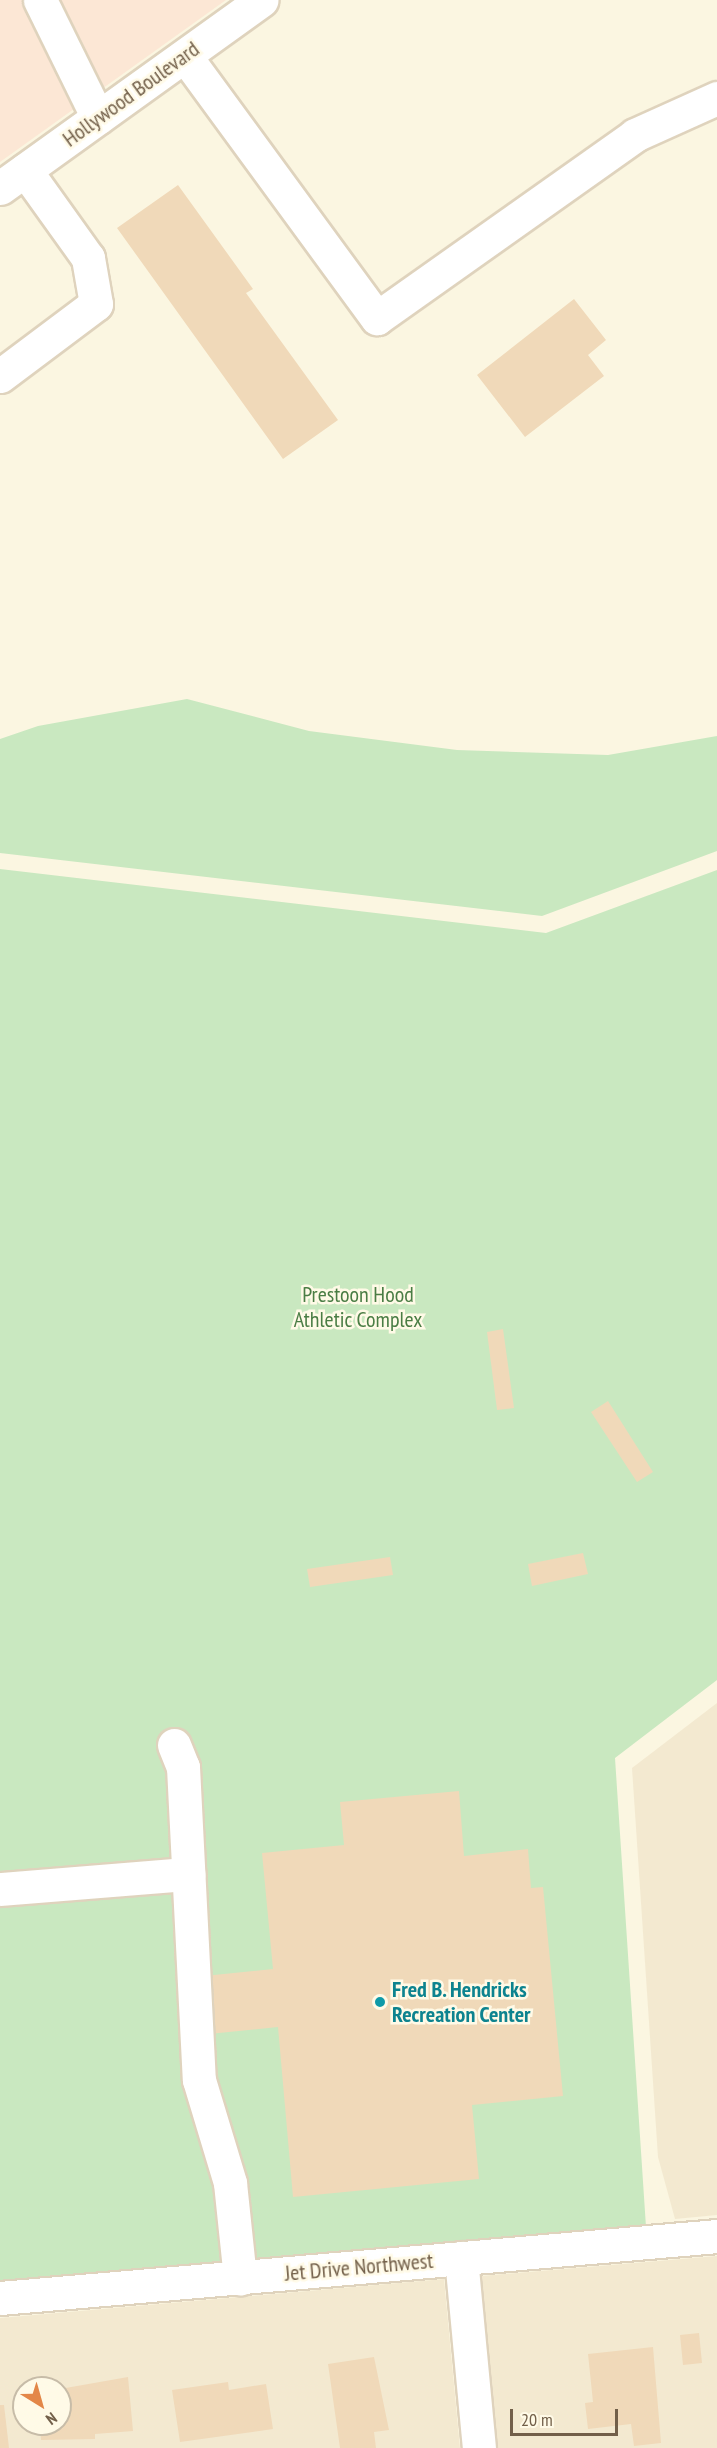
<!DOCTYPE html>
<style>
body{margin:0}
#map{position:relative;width:717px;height:2448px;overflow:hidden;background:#fbf6e1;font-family:"PT Sans Narrow",sans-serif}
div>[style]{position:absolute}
.residential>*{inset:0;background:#f3e9d0}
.commercial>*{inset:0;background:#fce7d5}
.green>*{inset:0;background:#c9e8c0}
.building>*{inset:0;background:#f0d9b9}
.roads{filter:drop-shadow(2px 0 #dfd3bd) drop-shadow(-2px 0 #dfd3bd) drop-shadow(0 2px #dfd3bd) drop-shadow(0 -2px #dfd3bd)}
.minor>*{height:33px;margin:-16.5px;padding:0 16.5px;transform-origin:16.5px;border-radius:16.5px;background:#fff}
.dots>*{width:16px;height:16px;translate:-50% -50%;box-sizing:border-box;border:3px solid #fffae7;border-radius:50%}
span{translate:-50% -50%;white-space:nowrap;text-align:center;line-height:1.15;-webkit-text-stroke:5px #fffae7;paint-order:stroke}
.street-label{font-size:22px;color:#725f49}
.park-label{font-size:22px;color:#4a7d44}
.culture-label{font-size:22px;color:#0d838f;font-weight:700}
.left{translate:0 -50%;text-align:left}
.north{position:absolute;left:12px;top:2376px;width:60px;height:60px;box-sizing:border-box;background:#fffae7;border:2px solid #c7bca8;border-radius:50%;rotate:143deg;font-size:16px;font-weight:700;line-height:24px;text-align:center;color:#725f49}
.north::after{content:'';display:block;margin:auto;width:21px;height:27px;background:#e38748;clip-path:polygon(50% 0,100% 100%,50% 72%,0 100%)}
.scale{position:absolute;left:510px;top:2409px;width:108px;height:27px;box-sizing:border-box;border:3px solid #725f49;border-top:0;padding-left:8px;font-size:18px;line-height:21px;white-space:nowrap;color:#725f49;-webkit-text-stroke:4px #fffae7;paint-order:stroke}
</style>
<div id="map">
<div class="residential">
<div style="clip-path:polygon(717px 1703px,717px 2215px,675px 2219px,658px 2157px,632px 1768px)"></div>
<div style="clip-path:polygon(717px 2256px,717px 2448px,498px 2448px,481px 2276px)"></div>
<div style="clip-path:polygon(evenodd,444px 2279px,460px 2448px,0 2448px,0 2318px,444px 2279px,24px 2388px,60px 2388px,60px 2424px,24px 2424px,24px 2388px)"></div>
</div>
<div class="commercial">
<div style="clip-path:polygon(0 0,226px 0,0 162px)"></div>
</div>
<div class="green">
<div style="clip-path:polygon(187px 699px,309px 731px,457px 750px,608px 755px,717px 736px,717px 851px,542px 916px,0 853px,0 739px,38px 726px)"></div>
<div style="clip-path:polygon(0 869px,546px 933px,717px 870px,717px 1680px,615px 1758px,647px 2242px,0 2298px)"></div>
</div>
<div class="building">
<div style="clip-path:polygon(178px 185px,253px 289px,246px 293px,338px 420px,283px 459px,117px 228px)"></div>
<div style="clip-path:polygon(574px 299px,606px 340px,588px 355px,604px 376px,525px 437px,477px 375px)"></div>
<div style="clip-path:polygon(503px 1329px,514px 1408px,497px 1410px,487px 1332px)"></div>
<div style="clip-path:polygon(608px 1401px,653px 1472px,637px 1482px,591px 1412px)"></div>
<div style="clip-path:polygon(583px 1553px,588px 1574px,532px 1586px,528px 1564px)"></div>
<div style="clip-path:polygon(390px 1557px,393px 1575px,310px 1587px,307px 1569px)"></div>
<div style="clip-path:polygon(459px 1791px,464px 1856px,528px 1849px,531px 1888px,543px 1887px,563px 2096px,472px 2105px,479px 2179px,293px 2197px,278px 2027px,209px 2034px,204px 1976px,273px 1969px,262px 1853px,344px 1845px,340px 1802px)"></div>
<div style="clip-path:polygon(699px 2333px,702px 2363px,683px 2365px,680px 2335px)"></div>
<div style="clip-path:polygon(653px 2347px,661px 2443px,634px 2446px,631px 2424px,588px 2429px,585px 2403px,593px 2402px,588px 2354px)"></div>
<div style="clip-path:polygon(374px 2357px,389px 2430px,374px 2432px,376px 2448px,340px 2448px,328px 2364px)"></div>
<div style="clip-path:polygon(128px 2377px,133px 2431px,95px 2434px,95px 2439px,41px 2440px,40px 2424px,60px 2424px,60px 2389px)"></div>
<div style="clip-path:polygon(228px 2382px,229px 2390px,266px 2384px,273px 2429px,180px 2442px,172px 2390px)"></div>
<div style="clip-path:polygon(0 2405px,4px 2405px,9px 2448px,0 2448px)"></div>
</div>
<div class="roads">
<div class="minor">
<div style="left:40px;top:0;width:131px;rotate:63.8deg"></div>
<div style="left:185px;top:56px;width:325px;rotate:53.8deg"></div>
<div style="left:377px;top:318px;width:316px;rotate:-35.3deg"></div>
<div style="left:635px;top:135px;width:90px;rotate:-24.3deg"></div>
<div style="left:0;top:188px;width:322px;rotate:-35.7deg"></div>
<div style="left:0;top:376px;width:120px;rotate:-36.9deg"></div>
<div style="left:96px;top:304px;width:47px;rotate:-99.9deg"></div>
<div style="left:88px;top:258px;width:108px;rotate:-125.6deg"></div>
<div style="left:174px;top:1745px;width:24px;rotate:68deg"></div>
<div style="left:183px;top:1767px;width:313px;rotate:87.1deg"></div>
<div style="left:199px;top:2080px;width:108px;rotate:73.2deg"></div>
<div style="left:230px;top:2183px;width:96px;rotate:84deg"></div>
<div style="left:0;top:1889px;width:189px;rotate:-4.6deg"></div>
<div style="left:461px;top:2258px;width:191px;rotate:84.6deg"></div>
<div style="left:0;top:2298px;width:720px;rotate:-4.94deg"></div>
</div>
</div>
<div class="dots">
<div style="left:380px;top:2002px;background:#0f9aa8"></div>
</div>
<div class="street-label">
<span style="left:131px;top:94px;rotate:-36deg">Hollywood Boulevard</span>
<span style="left:359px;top:2267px;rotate:-5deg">Jet Drive Northwest</span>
</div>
<div class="park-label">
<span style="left:358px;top:1307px">Prestoon Hood<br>Athletic Complex</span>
</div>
<div class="culture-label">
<span class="left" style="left:392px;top:2002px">Fred B. Hendricks<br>Recreation Center</span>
</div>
<div class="north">N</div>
<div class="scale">20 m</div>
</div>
